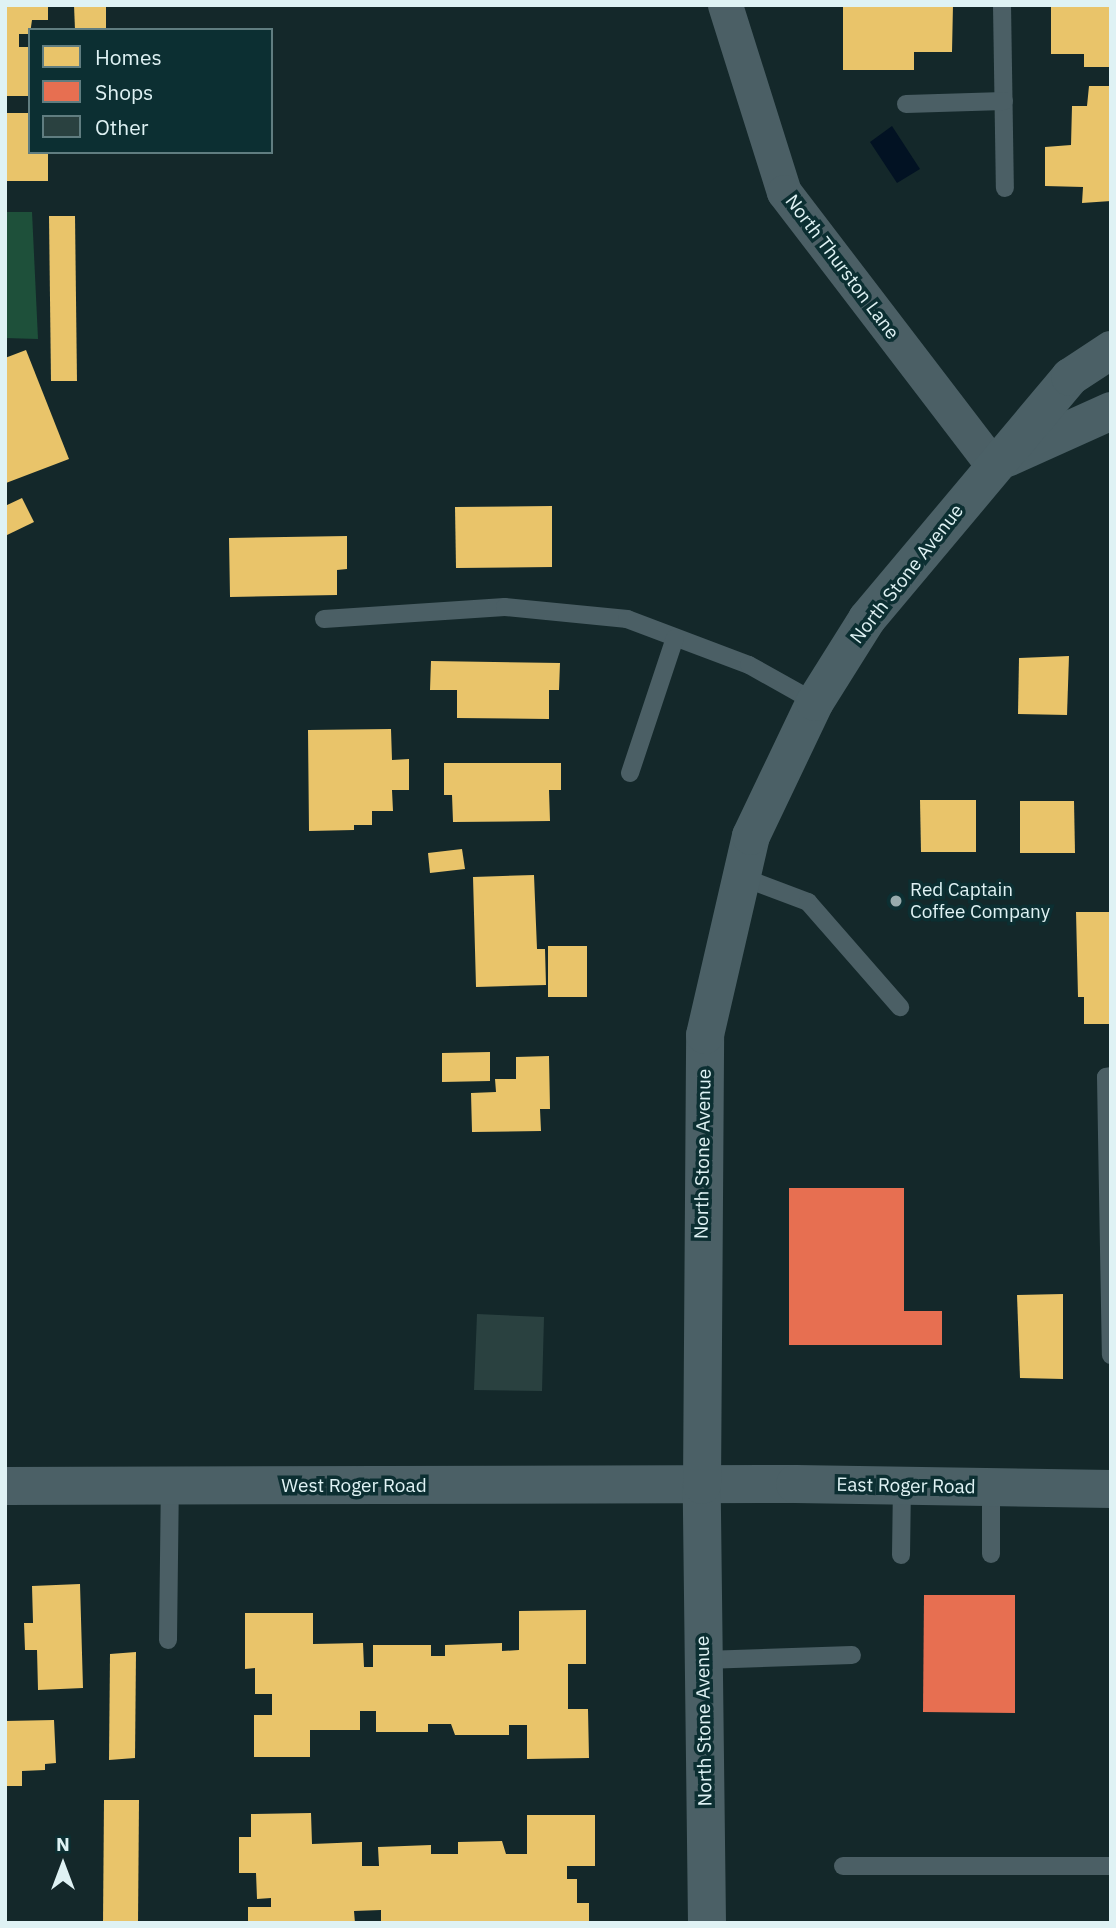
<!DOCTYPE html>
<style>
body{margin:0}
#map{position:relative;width:1116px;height:1928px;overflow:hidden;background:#14282a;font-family:"IBM Plex Sans",sans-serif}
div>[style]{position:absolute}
.green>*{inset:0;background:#1e503a}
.water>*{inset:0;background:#021223}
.homes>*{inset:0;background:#e9c46a}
.shops>*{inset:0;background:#e76f51}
.building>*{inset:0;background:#2a4140}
.lane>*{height:18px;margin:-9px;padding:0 9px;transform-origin:9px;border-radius:9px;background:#4b5f65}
.street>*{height:35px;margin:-17.5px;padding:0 17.5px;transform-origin:17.5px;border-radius:17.5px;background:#4b5f65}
.secondary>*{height:38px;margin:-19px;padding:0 19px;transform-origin:19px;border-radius:19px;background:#4b6066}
.dots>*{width:19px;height:19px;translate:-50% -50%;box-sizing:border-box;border:4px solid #0c2f32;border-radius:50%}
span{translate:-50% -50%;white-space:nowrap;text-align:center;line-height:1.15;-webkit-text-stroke:7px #0c2f32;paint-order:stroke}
.street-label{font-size:19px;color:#dff2f4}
.poi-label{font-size:19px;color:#dff2f4}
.left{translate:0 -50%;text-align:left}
.frame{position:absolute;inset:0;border:7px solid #dff2f4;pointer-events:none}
.legend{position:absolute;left:28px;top:28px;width:245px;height:126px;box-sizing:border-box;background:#0c2f32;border:2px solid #607d80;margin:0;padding:9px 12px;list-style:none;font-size:21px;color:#dff2f4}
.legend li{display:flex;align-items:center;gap:14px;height:35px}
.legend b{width:35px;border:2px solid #607d80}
.north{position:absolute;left:28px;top:1830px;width:70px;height:70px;-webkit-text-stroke:5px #0c2f32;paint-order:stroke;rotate:0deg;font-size:19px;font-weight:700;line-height:28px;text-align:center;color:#dff2f4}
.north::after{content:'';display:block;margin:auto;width:24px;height:32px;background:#dff2f4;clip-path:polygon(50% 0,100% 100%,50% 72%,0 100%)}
</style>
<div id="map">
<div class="green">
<div style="clip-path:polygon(5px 212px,32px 212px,38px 339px,5px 338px)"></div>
</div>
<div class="water">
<div style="clip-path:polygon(892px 126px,920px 169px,897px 183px,870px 142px)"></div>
</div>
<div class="homes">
<div style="clip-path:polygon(5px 5px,48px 5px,48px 20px,32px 20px,30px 34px,19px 34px,19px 47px,30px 47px,30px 96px,5px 96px)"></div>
<div style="clip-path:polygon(74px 5px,106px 5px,106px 30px,75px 30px)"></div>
<div style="clip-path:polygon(843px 5px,953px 5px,952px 52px,914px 52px,914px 70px,843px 70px)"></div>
<div style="clip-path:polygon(1051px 5px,1111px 5px,1111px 67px,1084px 67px,1084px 54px,1051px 54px)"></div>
<div style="clip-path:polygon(1089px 86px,1111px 86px,1111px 201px,1082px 203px,1083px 187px,1045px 186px,1045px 147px,1071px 145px,1072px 106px,1087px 106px)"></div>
<div style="clip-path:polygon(5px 113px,30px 113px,30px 152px,48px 152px,48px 181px,5px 181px)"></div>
<div style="clip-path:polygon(49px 216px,75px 216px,77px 381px,51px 381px)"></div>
<div style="clip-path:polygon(26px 350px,69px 459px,6px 483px,5px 358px)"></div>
<div style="clip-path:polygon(22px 498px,34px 522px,5px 536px,5px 506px)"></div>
<div style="clip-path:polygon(552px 506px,552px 567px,456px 568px,455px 507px)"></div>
<div style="clip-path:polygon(347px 536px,347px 569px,337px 570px,337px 595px,230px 597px,229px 538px)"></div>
<div style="clip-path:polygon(1069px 656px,1067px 715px,1018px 714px,1019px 658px)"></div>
<div style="clip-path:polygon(431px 661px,560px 663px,559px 690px,549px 690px,549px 719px,457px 718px,457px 690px,430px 690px)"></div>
<div style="clip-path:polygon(391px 729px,392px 760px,409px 759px,409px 790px,392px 790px,393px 811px,372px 811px,372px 825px,354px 825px,354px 830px,309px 831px,308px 730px)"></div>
<div style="clip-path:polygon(444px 763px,561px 763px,561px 790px,549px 790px,550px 821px,453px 822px,452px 795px,444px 795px)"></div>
<div style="clip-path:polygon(920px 800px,976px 800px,976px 852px,921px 852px)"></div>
<div style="clip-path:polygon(1020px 801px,1074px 801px,1075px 853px,1020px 853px)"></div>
<div style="clip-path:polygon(462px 849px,465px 869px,430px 873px,428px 853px)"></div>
<div style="clip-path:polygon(534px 875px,537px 949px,545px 949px,546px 985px,476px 987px,473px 877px)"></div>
<div style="clip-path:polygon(1076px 912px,1111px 912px,1111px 1024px,1084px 1024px,1084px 997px,1078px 997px)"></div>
<div style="clip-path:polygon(548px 946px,587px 946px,587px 997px,548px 997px)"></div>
<div style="clip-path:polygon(490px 1052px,490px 1081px,442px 1082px,442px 1053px)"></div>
<div style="clip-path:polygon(549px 1056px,550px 1109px,540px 1109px,541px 1131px,472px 1132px,471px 1093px,496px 1092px,495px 1079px,516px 1079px,516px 1057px)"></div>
<div style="clip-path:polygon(1063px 1294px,1063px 1379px,1020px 1378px,1017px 1295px)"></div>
<div style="clip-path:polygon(80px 1584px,83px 1688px,38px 1690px,37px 1650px,25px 1650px,24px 1623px,33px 1623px,32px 1586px)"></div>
<div style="clip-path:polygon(586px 1610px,586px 1664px,568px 1664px,568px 1709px,588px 1709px,589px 1758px,527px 1759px,527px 1725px,509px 1725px,509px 1735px,455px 1735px,451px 1724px,428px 1724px,428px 1732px,376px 1732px,376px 1711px,360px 1711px,360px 1730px,310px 1730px,310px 1757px,254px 1757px,254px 1715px,272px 1715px,272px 1694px,255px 1694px,255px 1668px,245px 1669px,245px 1613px,313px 1613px,313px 1644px,363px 1643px,364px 1667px,373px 1667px,373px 1645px,431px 1645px,431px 1656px,445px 1656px,445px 1645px,502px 1643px,502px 1651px,519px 1650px,519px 1611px)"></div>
<div style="clip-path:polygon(136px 1652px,135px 1758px,109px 1760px,110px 1654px)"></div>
<div style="clip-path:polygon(54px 1720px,56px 1763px,45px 1764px,45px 1770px,22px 1771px,22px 1786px,5px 1786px,5px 1721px)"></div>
<div style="clip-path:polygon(104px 1800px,139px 1800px,138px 1923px,103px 1923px)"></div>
<div style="clip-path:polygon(311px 1813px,312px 1844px,362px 1842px,362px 1866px,379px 1866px,378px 1847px,431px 1845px,431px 1854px,458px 1854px,458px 1842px,502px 1841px,506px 1854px,527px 1854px,527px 1815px,595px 1815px,595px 1866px,567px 1866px,567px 1879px,577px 1879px,577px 1903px,589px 1903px,589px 1923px,381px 1923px,381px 1910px,354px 1911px,355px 1923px,248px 1923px,248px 1907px,271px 1907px,271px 1898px,257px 1899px,256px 1873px,239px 1873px,239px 1837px,251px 1837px,251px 1814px)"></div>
</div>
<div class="shops">
<div style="clip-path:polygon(789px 1188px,904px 1188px,904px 1311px,942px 1311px,942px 1345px,789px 1345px)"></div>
<div style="clip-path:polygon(924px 1595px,1015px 1595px,1015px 1713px,923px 1712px)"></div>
</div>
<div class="building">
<div style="clip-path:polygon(477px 1314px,544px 1317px,542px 1391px,474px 1390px)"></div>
</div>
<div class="lane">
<div style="left:1002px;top:5px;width:183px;rotate:89.1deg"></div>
<div style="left:906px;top:104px;width:98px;rotate:-1.8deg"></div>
<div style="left:324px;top:619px;width:181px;rotate:-3.8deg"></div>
<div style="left:505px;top:607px;width:123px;rotate:5.6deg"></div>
<div style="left:627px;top:619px;width:130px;rotate:20.7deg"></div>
<div style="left:749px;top:665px;width:76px;rotate:29.3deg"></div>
<div style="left:630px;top:773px;width:142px;rotate:-71.6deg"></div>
<div style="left:742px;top:877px;width:71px;rotate:20.7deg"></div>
<div style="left:808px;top:902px;width:140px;rotate:48.8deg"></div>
<div style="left:1111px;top:1076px;width:5px;rotate:169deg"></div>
<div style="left:1106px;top:1077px;width:278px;rotate:89deg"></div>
<div style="left:991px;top:1487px;width:67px;rotate:90deg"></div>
<div style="left:901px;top:1555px;width:69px;rotate:-89.2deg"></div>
<div style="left:168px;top:1640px;width:153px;rotate:-89.3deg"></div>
<div style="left:704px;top:1660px;width:148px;rotate:-1.9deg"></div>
<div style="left:843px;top:1866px;width:268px"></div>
</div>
<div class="street">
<div style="left:725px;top:5px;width:196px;rotate:72.5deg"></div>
<div style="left:784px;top:192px;width:344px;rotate:52.6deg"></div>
</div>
<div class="secondary">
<div style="left:1007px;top:458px;width:114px;rotate:-24.3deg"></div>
<div style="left:5px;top:1486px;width:790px;rotate:-0.15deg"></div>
<div style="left:795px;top:1484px;width:316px;rotate:0.9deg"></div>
<div style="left:707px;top:1923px;width:438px;rotate:-90.7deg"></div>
<div style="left:702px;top:1485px;width:450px;rotate:-89.6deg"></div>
<div style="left:705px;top:1035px;width:204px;rotate:-77deg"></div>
<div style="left:751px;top:836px;width:148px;rotate:-64.5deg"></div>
<div style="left:815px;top:702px;width:98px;rotate:-57.9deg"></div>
<div style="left:867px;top:619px;width:316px;rotate:-50deg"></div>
<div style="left:1070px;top:377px;width:49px;rotate:-33.4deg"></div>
</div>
<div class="dots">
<div style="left:896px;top:901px;background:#98abad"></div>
</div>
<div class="street-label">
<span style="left:842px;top:267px;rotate:53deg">North Thurston Lane</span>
<span style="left:907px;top:574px;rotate:-52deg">North Stone Avenue</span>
<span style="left:703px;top:1154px;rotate:-89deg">North Stone Avenue</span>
<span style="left:354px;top:1486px">West Roger Road</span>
<span style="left:906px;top:1486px;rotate:1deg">East Roger Road</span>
<span style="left:704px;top:1721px;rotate:-91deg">North Stone Avenue</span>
</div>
<div class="poi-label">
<span class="left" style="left:910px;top:901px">Red Captain<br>Coffee Company</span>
</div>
<div class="frame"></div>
<ul class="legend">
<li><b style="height:19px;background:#e9c46a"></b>Homes</li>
<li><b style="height:19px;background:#e76f51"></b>Shops</li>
<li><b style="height:19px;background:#2a4140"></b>Other</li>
</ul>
<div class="north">N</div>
</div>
